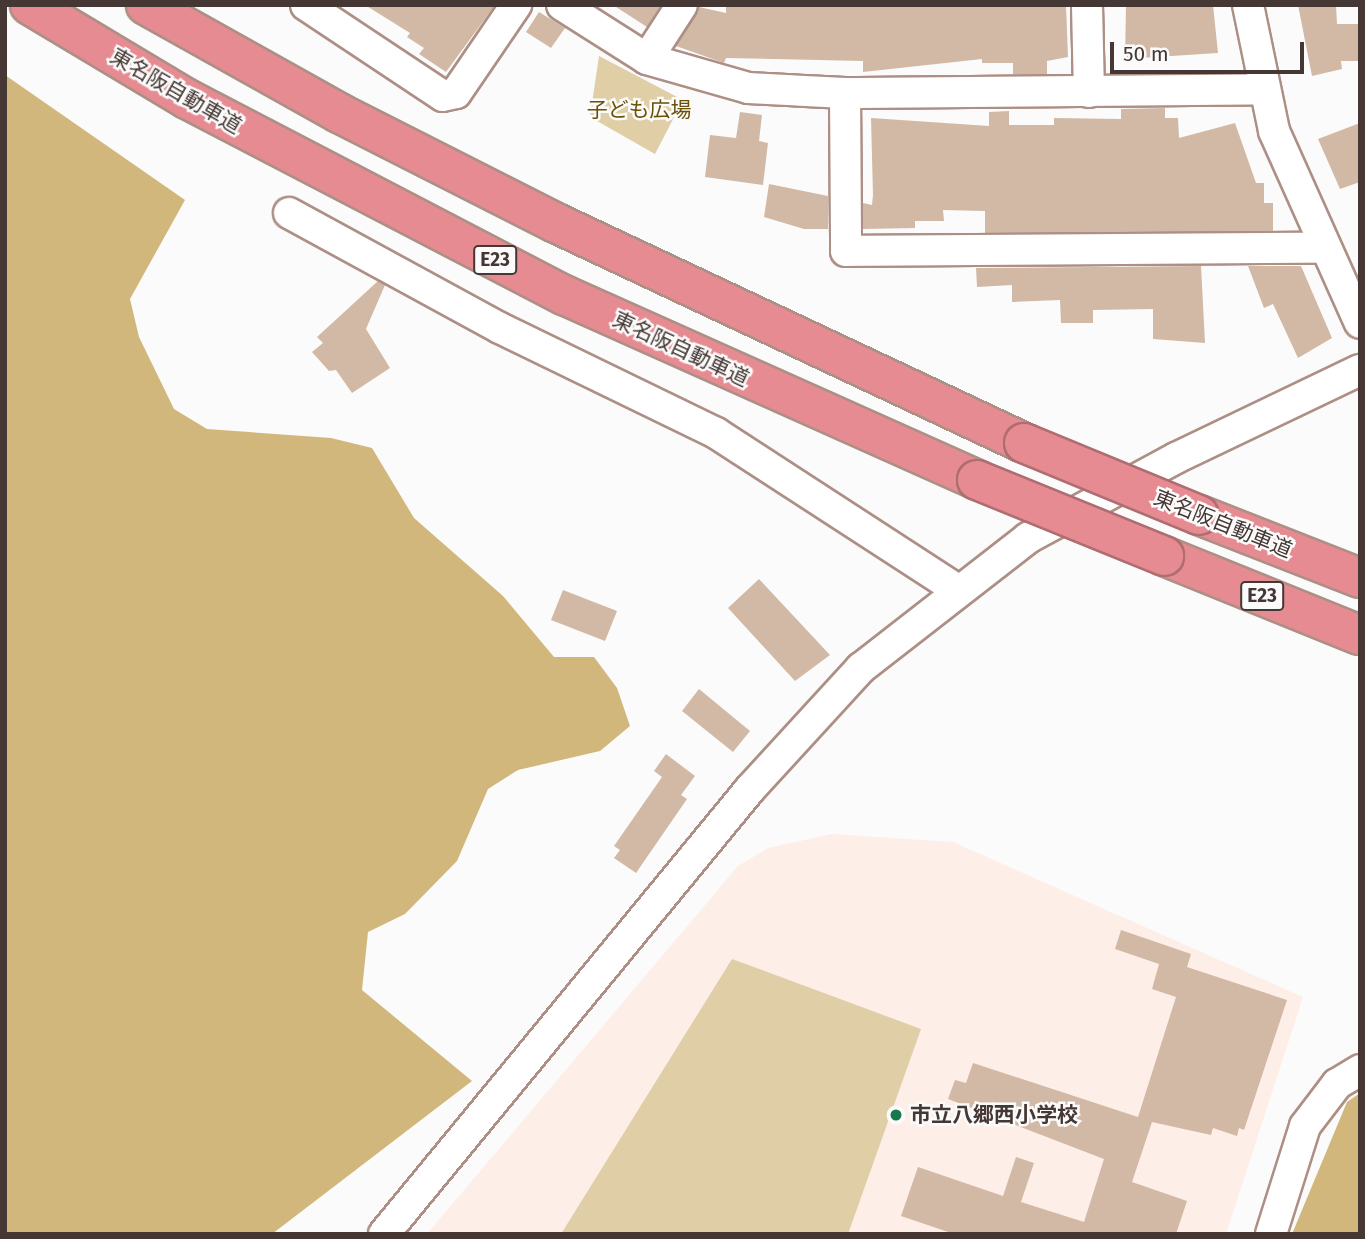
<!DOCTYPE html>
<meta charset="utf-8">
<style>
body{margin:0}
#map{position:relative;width:1365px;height:1239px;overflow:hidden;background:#fbfbfb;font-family:"Fira Sans","Noto Sans JP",sans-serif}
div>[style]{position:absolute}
.built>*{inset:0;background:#feeee8}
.green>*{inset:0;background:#dfcea6}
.forest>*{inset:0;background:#d1b77c}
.building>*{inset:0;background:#d1b9a5}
.roads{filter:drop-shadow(2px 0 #ad8f85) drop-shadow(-2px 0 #ad8f85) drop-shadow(0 2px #ad8f85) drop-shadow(0 -2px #ad8f85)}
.minor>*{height:30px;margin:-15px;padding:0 15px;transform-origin:15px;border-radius:15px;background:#fff}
.highway>*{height:38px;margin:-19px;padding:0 19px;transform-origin:19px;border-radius:19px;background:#e78b92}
.bridges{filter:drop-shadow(2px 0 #ae6e71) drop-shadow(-2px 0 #ae6e71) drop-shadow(0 2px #ae6e71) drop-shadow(0 -2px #ae6e71)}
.highway-bridge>*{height:38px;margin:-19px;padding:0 19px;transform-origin:19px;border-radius:19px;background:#e78b92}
.dots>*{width:19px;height:19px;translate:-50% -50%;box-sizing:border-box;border:4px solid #fbfbfb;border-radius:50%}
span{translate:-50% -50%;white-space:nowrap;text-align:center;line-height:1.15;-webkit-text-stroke:5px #fbfbfb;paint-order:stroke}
.shield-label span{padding:2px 5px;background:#fbfbfb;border:2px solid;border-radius:5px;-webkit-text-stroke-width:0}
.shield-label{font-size:19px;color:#453834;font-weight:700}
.street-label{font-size:21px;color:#453834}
.park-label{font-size:21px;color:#6a5105}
.poi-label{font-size:21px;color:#453834;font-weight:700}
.left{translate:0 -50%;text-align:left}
.frame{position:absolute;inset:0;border:7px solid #453834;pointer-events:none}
.scale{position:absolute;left:1110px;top:42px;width:194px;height:32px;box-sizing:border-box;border:4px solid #453834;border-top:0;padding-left:9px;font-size:21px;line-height:24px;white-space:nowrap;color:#453834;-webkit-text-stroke:5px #fbfbfb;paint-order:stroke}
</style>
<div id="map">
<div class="built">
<div style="clip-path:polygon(832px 834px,953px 842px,1303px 997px,1226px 1234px,427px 1234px,738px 866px,768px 848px)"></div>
</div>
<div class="green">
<div style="clip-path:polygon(599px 56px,683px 100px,655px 154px,590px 117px)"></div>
<div style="clip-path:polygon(732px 959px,921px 1029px,848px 1234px,561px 1234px)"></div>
</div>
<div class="forest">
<div style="clip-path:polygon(5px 75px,185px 200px,130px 299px,139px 337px,174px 409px,207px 429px,331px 438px,372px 448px,414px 518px,503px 596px,554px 657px,594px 657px,617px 688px,630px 726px,600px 751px,518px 770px,488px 789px,457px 861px,405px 914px,368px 932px,362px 990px,472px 1081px,272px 1234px,5px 1234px)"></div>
<div style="clip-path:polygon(1360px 1093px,1360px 1234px,1292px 1234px,1347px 1102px)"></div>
</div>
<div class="building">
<div style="clip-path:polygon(365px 5px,495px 5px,446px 72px,419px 54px,424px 48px,407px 37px,410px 33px)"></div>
<div style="clip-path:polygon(613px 5px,661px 5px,647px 27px)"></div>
<div style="clip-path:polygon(726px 5px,1066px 5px,1068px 57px,1047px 61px,1047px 74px,1013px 74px,1013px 63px,982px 63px,982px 59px,863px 72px,863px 61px,726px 58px,724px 63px,676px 46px,699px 7px,726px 13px)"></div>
<div style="clip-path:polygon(1126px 5px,1213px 5px,1218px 53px,1125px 59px)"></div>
<div style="clip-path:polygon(1298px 5px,1336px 5px,1337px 24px,1360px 24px,1360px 61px,1341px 61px,1342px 69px,1312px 76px)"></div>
<div style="clip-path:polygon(539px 12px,565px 28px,551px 48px,526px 32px)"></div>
<div style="clip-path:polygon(1165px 108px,1165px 118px,1178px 118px,1179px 138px,1235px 123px,1256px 183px,1264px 183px,1264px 203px,1273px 203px,1273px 231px,985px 233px,985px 211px,943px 210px,944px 221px,915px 221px,915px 228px,863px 229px,863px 203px,872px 205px,873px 195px,871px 118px,989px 126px,989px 112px,1009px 111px,1009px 125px,1054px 125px,1054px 118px,1121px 119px,1121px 109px)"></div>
<div style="clip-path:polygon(740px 112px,762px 115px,759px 141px,768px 143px,763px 185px,705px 177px,710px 135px,736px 138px)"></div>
<div style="clip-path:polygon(1360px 123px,1360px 182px,1340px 189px,1318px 139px)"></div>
<div style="clip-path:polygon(769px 184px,828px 196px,828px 229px,804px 229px,764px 217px)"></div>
<div style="clip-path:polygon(1201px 266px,1205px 343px,1153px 339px,1153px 309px,1093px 310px,1093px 323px,1061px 323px,1060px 300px,1012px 302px,1012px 285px,977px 287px,976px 268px)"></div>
<div style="clip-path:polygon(1248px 266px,1301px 266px,1332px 338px,1298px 358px,1273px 304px,1264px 308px)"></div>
<div style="clip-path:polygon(378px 281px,385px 285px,366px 329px,390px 368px,352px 393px,336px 370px,329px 371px,312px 352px,323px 343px,317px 337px)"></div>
<div style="clip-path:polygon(759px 579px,830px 655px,795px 681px,728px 608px)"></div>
<div style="clip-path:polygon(563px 590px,617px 611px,605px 641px,551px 620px)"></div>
<div style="clip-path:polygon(699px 689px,750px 731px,733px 752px,682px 711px)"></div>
<div style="clip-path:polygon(666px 754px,695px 776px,681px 795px,687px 799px,636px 873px,614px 858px,620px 850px,614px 846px,662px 777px,654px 771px)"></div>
<div style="clip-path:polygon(1121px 930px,1191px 954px,1187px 967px,1287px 1000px,1244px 1130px,1239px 1128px,1237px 1136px,1213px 1128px,1211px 1135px,1152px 1122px,1132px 1182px,1187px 1201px,1176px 1234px,954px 1234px,901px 1216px,918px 1167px,1003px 1196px,1016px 1157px,1034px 1163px,1021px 1202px,1084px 1222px,1104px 1159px,948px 1099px,955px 1080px,966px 1083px,973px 1063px,1138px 1117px,1176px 997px,1152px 989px,1159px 964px,1115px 949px)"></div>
</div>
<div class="roads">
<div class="minor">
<div style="left:306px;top:5px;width:164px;rotate:33.6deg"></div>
<div style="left:443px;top:96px;width:13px;rotate:-13deg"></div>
<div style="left:456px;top:93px;width:107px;rotate:-55.7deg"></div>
<div style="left:562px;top:5px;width:101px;rotate:32.4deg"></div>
<div style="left:647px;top:59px;width:105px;rotate:16deg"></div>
<div style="left:748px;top:88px;width:97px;rotate:3deg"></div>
<div style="left:845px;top:93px;width:417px;rotate:-0.5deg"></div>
<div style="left:1087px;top:5px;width:87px;rotate:88.7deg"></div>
<div style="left:1248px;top:5px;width:129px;rotate:78.3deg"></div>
<div style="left:1274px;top:131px;width:210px;rotate:65.9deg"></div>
<div style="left:647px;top:59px;width:64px;rotate:-57.1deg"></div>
<div style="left:845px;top:93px;width:158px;rotate:89.6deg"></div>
<div style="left:846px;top:251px;width:478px;rotate:-0.4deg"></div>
<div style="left:289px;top:213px;width:240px;rotate:28.6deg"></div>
<div style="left:500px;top:328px;width:240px;rotate:25.9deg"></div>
<div style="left:716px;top:433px;width:288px;rotate:33deg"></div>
<div style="left:384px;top:1234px;width:576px;rotate:-50.56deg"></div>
<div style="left:750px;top:789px;width:164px;rotate:-47.5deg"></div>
<div style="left:861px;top:668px;width:212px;rotate:-37.9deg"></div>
<div style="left:1028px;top:538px;width:168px;rotate:-28.4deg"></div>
<div style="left:1176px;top:458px;width:204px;rotate:-25.6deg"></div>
<div style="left:1271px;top:1234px;width:113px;rotate:-72.5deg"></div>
<div style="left:1305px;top:1126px;width:53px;rotate:-52.7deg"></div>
<div style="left:1337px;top:1084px;width:27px;rotate:-31deg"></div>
</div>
<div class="highway">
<div style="left:30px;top:5px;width:183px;rotate:30.9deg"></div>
<div style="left:187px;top:99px;width:425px;rotate:27.5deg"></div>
<div style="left:564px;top:295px;width:453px;rotate:24.1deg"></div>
<div style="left:146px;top:5px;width:221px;rotate:29.2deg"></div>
<div style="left:339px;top:113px;width:243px;rotate:26.9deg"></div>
<div style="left:556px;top:223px;width:517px;rotate:25.18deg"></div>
<div style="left:1199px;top:515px;width:173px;rotate:21.4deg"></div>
<div style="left:1164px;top:556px;width:211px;rotate:22deg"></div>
</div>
</div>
<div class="bridges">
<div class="highway-bridge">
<div style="left:1024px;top:443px;width:189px;rotate:22.4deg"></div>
<div style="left:977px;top:480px;width:202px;rotate:22.1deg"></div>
</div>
</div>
<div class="dots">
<div style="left:896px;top:1115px;background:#18774d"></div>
</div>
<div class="shield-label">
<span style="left:495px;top:260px">E23</span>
<span style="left:1262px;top:596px">E23</span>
</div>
<div class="street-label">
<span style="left:176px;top:91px;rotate:30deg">東名阪自動車道</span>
<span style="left:681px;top:349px;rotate:25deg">東名阪自動車道</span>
<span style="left:1223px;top:524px;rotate:22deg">東名阪自動車道</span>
</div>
<div class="park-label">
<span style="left:639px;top:110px">子ども広場</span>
</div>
<div class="poi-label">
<span class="left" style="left:910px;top:1115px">市立八郷西小学校</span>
</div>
<div class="frame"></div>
<div class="scale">50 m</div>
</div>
